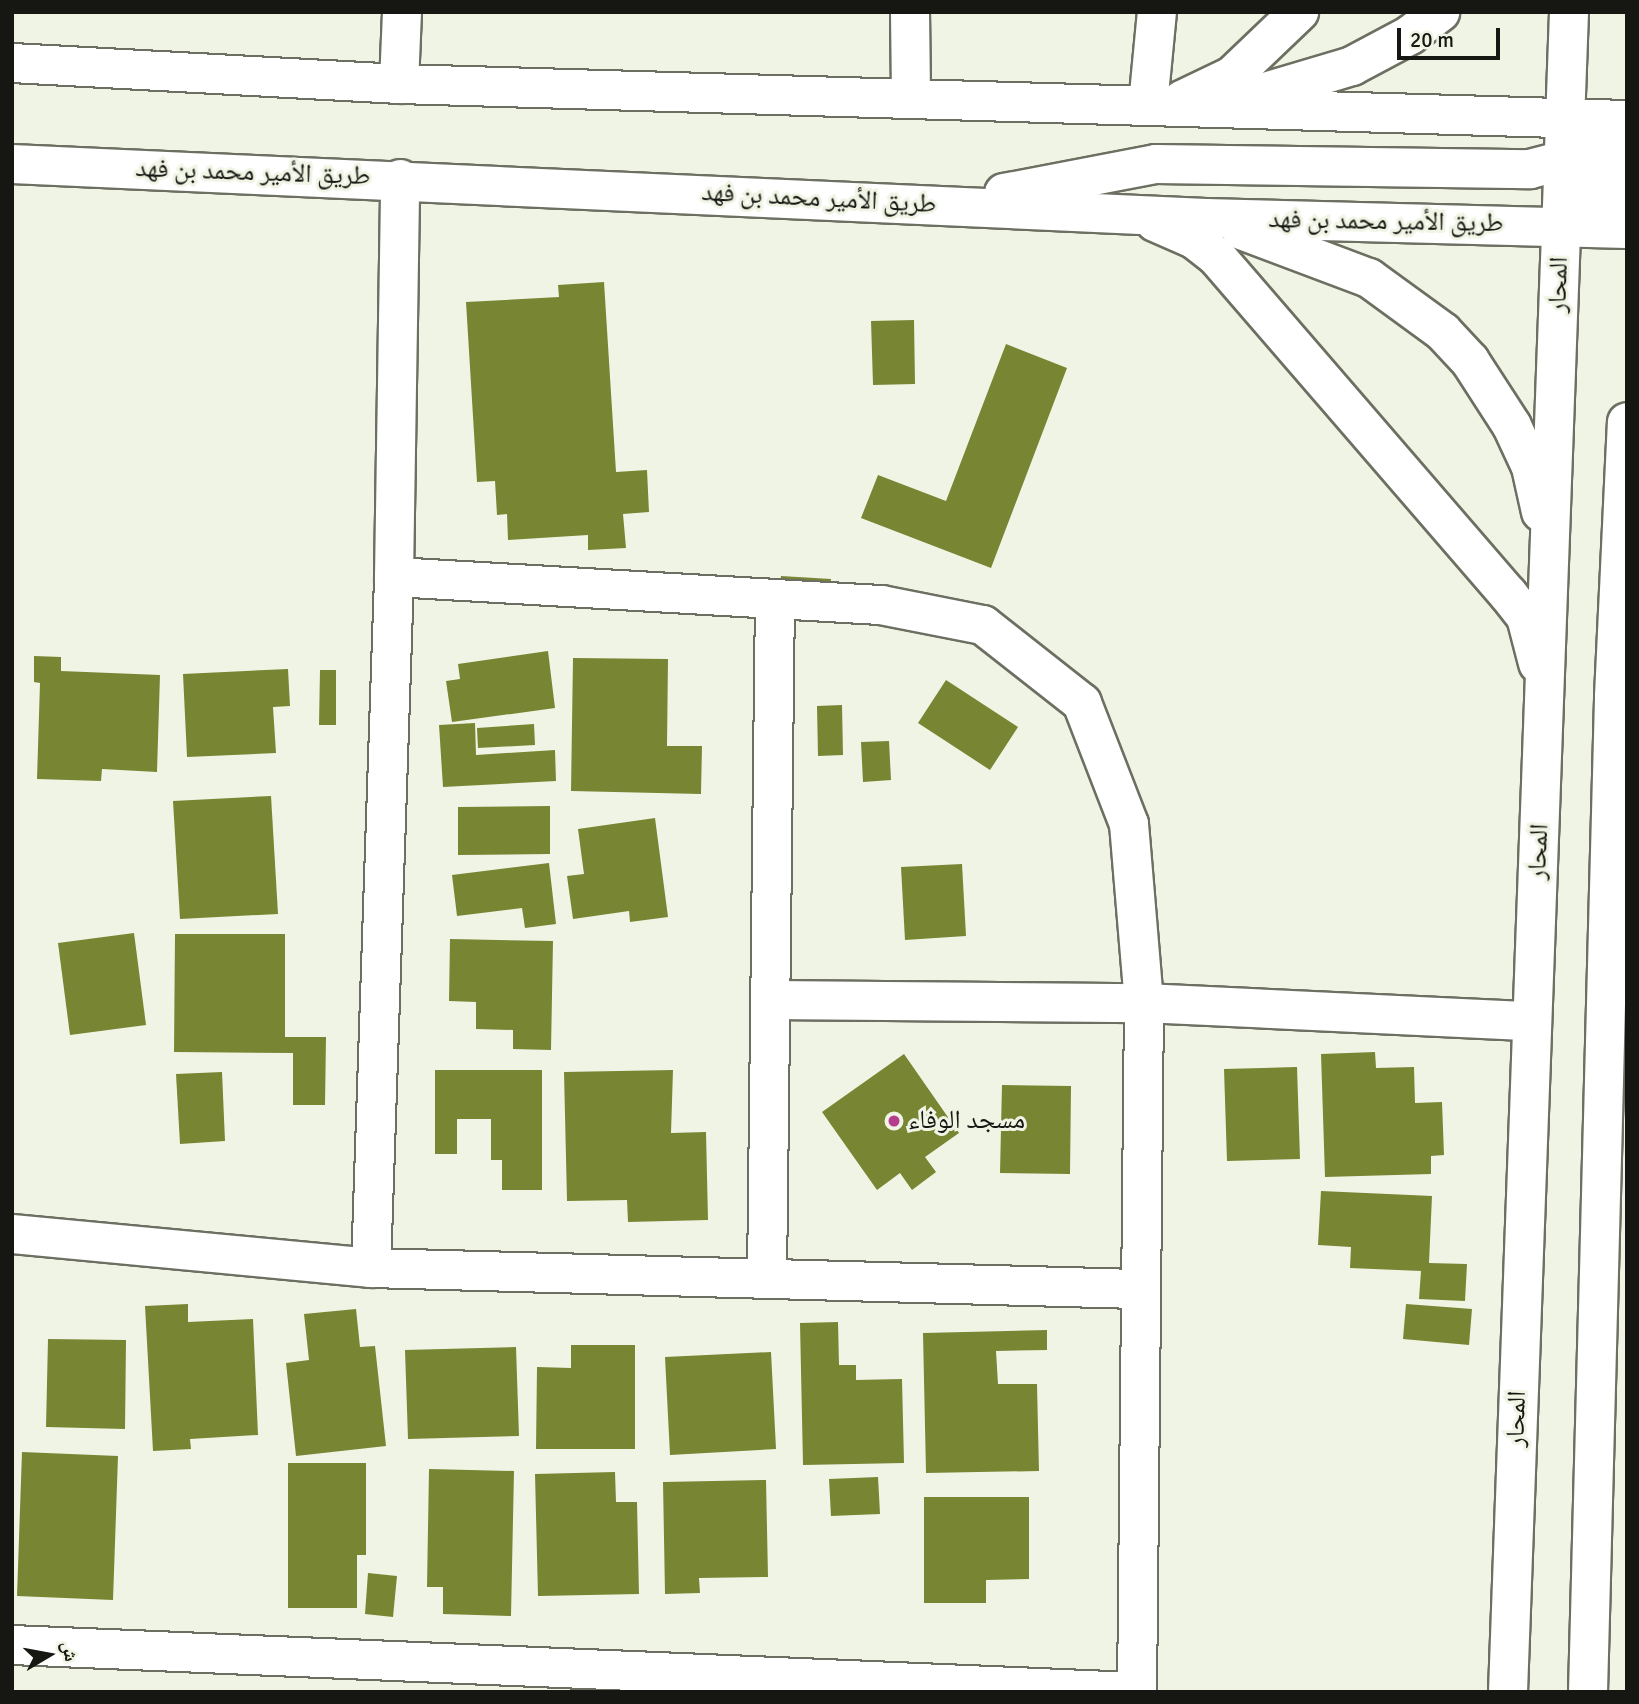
<!DOCTYPE html>
<meta charset="utf-8">
<style>
body{margin:0}
#map{position:relative;width:1639px;height:1704px;overflow:hidden;background:#f0f4e4;font-family:Signika,"Noto Naskh Arabic",sans-serif}
div>[style]{position:absolute}
.building>*{inset:0;background:#788533}
.roads{filter:drop-shadow(2px 0 #6c6f61) drop-shadow(-2px 0 #6c6f61) drop-shadow(0 2px #6c6f61) drop-shadow(0 -2px #6c6f61)}
.minor>*{height:38px;margin:-19px;padding:0 19px;transform-origin:19px;border-radius:19px;background:#fff}
.dots>*{width:19px;height:19px;translate:-50% -50%;box-sizing:border-box;border:4px solid #f0f4e4;border-radius:50%}
span{translate:-50% -50%;white-space:nowrap;text-align:center;line-height:1.15;-webkit-text-stroke:6px #f0f4e4;paint-order:stroke}
.street-label{font-size:26px;color:#161712}
.poi-label{font-size:26px;color:#161712}
.left{translate:0 -50%;text-align:left}
.frame{position:absolute;inset:0;border:14px solid #161712;pointer-events:none}
.north{position:absolute;left:14px;top:1620px;width:70px;height:70px;-webkit-text-stroke:5px #f0f4e4;paint-order:stroke;rotate:80deg;font-size:19px;font-weight:700;line-height:28px;text-align:center;color:#161712}
.north::after{content:'';display:block;margin:auto;width:24px;height:32px;background:#161712;clip-path:polygon(50% 0,100% 100%,50% 72%,0 100%)}
.scale{position:absolute;left:1397px;top:28px;width:103px;height:32px;box-sizing:border-box;border:4px solid #161712;border-top:0;padding-left:9px;font-size:21px;line-height:24px;white-space:nowrap;color:#161712;-webkit-text-stroke:5px #f0f4e4;paint-order:stroke}
</style>
<div id="map">
<div class="building">
<div style="clip-path:polygon(604px 282px,616px 472px,647px 470px,649px 512px,623px 514px,626px 548px,588px 550px,588px 535px,508px 540px,507px 514px,497px 515px,495px 481px,477px 482px,466px 302px,559px 297px,558px 285px)"></div>
<div style="clip-path:polygon(914px 320px,915px 384px,873px 385px,871px 321px)"></div>
<div style="clip-path:polygon(1006px 344px,1067px 368px,991px 568px,861px 518px,878px 475px,946px 501px)"></div>
<div style="clip-path:polygon(781px 576px,831px 579px,830px 600px,780px 596px)"></div>
<div style="clip-path:polygon(548px 651px,555px 708px,452px 722px,446px 681px,460px 679px,458px 664px)"></div>
<div style="clip-path:polygon(34px 656px,61px 657px,61px 671px,160px 675px,157px 772px,102px 769px,101px 781px,37px 779px,40px 683px,34px 682px)"></div>
<div style="clip-path:polygon(573px 658px,668px 659px,667px 746px,702px 746px,701px 794px,571px 791px)"></div>
<div style="clip-path:polygon(288px 669px,290px 706px,273px 707px,276px 753px,187px 757px,183px 674px)"></div>
<div style="clip-path:polygon(320px 670px,336px 670px,336px 725px,319px 725px)"></div>
<div style="clip-path:polygon(946px 680px,1018px 727px,990px 770px,918px 723px)"></div>
<div style="clip-path:polygon(842px 705px,843px 755px,818px 756px,817px 706px)"></div>
<div style="clip-path:polygon(475px 723px,476px 755px,555px 750px,556px 781px,443px 787px,439px 725px)"></div>
<div style="clip-path:polygon(534px 724px,535px 745px,478px 748px,477px 728px)"></div>
<div style="clip-path:polygon(889px 741px,891px 780px,863px 782px,861px 742px)"></div>
<div style="clip-path:polygon(271px 796px,278px 914px,180px 919px,173px 801px)"></div>
<div style="clip-path:polygon(550px 806px,550px 854px,458px 855px,458px 807px)"></div>
<div style="clip-path:polygon(655px 818px,668px 917px,630px 922px,629px 911px,573px 919px,567px 876px,584px 874px,578px 829px)"></div>
<div style="clip-path:polygon(549px 863px,556px 924px,525px 928px,522px 908px,457px 916px,452px 875px)"></div>
<div style="clip-path:polygon(962px 864px,966px 936px,905px 940px,901px 867px)"></div>
<div style="clip-path:polygon(134px 933px,146px 1025px,70px 1035px,58px 943px)"></div>
<div style="clip-path:polygon(175px 934px,285px 934px,285px 1037px,326px 1037px,325px 1105px,293px 1105px,293px 1053px,174px 1052px)"></div>
<div style="clip-path:polygon(450px 939px,553px 941px,551px 1050px,513px 1049px,513px 1030px,476px 1029px,476px 1002px,449px 1001px)"></div>
<div style="clip-path:polygon(1375px 1052px,1376px 1068px,1414px 1067px,1415px 1103px,1442px 1102px,1444px 1155px,1431px 1156px,1431px 1174px,1325px 1177px,1321px 1054px)"></div>
<div style="clip-path:polygon(904px 1054px,959px 1133px,925px 1157px,936px 1172px,912px 1190px,900px 1173px,877px 1190px,822px 1112px)"></div>
<div style="clip-path:polygon(1297px 1067px,1300px 1159px,1227px 1161px,1224px 1069px)"></div>
<div style="clip-path:polygon(435px 1070px,542px 1070px,542px 1190px,502px 1190px,502px 1160px,491px 1160px,491px 1119px,457px 1119px,457px 1154px,435px 1154px)"></div>
<div style="clip-path:polygon(673px 1070px,671px 1133px,706px 1132px,708px 1220px,628px 1222px,627px 1200px,567px 1201px,564px 1072px)"></div>
<div style="clip-path:polygon(222px 1072px,225px 1141px,180px 1144px,176px 1074px)"></div>
<div style="clip-path:polygon(1002px 1085px,1071px 1086px,1070px 1174px,1000px 1173px)"></div>
<div style="clip-path:polygon(1321px 1191px,1432px 1196px,1429px 1263px,1467px 1264px,1465px 1301px,1419px 1299px,1421px 1271px,1350px 1268px,1351px 1247px,1318px 1245px)"></div>
<div style="clip-path:polygon(188px 1304px,188px 1322px,253px 1319px,258px 1435px,190px 1439px,191px 1449px,153px 1451px,145px 1306px)"></div>
<div style="clip-path:polygon(1406px 1304px,1472px 1309px,1469px 1345px,1403px 1339px)"></div>
<div style="clip-path:polygon(356px 1309px,360px 1347px,375px 1346px,386px 1446px,296px 1456px,286px 1363px,309px 1360px,304px 1314px)"></div>
<div style="clip-path:polygon(838px 1322px,839px 1365px,856px 1365px,856px 1380px,902px 1379px,904px 1463px,803px 1465px,800px 1323px)"></div>
<div style="clip-path:polygon(1047px 1330px,1047px 1350px,996px 1351px,998px 1384px,1037px 1384px,1039px 1471px,926px 1473px,923px 1333px)"></div>
<div style="clip-path:polygon(48px 1339px,126px 1340px,125px 1429px,46px 1427px)"></div>
<div style="clip-path:polygon(571px 1345px,635px 1345px,635px 1449px,536px 1449px,537px 1367px,571px 1368px)"></div>
<div style="clip-path:polygon(516px 1347px,519px 1436px,408px 1439px,405px 1350px)"></div>
<div style="clip-path:polygon(771px 1352px,776px 1449px,670px 1455px,665px 1357px)"></div>
<div style="clip-path:polygon(22px 1452px,118px 1456px,113px 1600px,17px 1596px)"></div>
<div style="clip-path:polygon(288px 1463px,366px 1463px,366px 1555px,357px 1555px,357px 1608px,288px 1608px)"></div>
<div style="clip-path:polygon(429px 1469px,514px 1471px,511px 1616px,443px 1614px,443px 1587px,427px 1587px)"></div>
<div style="clip-path:polygon(615px 1472px,616px 1502px,637px 1502px,639px 1594px,538px 1596px,535px 1474px)"></div>
<div style="clip-path:polygon(878px 1477px,880px 1514px,831px 1516px,829px 1479px)"></div>
<div style="clip-path:polygon(766px 1480px,768px 1577px,699px 1578px,700px 1593px,665px 1594px,663px 1482px)"></div>
<div style="clip-path:polygon(924px 1497px,1029px 1497px,1029px 1579px,986px 1580px,986px 1603px,924px 1603px)"></div>
<div style="clip-path:polygon(368px 1573px,397px 1576px,393px 1617px,365px 1614px)"></div>
</div>
<div class="roads">
<div class="minor">
<div style="left:910px;top:12px;width:84px;rotate:89.3deg"></div>
<div style="left:12px;top:63px;width:388px;rotate:3.1deg"></div>
<div style="left:399px;top:84px;width:1229px;rotate:1.68deg"></div>
<div style="left:399px;top:84px;width:72px;rotate:-87.6deg"></div>
<div style="left:1255px;top:95px;width:101px;rotate:-16.6deg"></div>
<div style="left:1352px;top:66px;width:66px;rotate:-28.1deg"></div>
<div style="left:1410px;top:35px;width:38px;rotate:-37deg"></div>
<div style="left:1182px;top:100px;width:55px;rotate:-25.6deg"></div>
<div style="left:1232px;top:76px;width:93px;rotate:-43.7deg"></div>
<div style="left:1148px;top:105px;width:93px;rotate:-84.5deg"></div>
<div style="left:1587px;top:133px;width:23px;rotate:47deg"></div>
<div style="left:1603px;top:150px;width:58px;rotate:65.6deg"></div>
<div style="left:1571px;top:139px;width:64px;rotate:67deg"></div>
<div style="left:1596px;top:198px;width:41px;rotate:41.1deg"></div>
<div style="left:12px;top:164px;width:1195px;rotate:2.59deg"></div>
<div style="left:1206px;top:218px;width:421px;rotate:1.5deg"></div>
<div style="left:1004px;top:193px;width:155px;rotate:-10.8deg"></div>
<div style="left:1156px;top:164px;width:374px;rotate:0.8deg"></div>
<div style="left:1530px;top:169px;width:75px;rotate:-14.6deg"></div>
<div style="left:1603px;top:150px;width:31px;rotate:-38deg"></div>
<div style="left:1155px;top:222px;width:43px;rotate:23.6deg"></div>
<div style="left:1194px;top:239px;width:28px;rotate:38deg"></div>
<div style="left:1216px;top:256px;width:447px;rotate:49.2deg"></div>
<div style="left:1508px;top:594px;width:29px;rotate:52deg"></div>
<div style="left:1526px;top:617px;width:48px;rotate:75.4deg"></div>
<div style="left:1241px;top:230px;width:137px;rotate:20.6deg"></div>
<div style="left:1369px;top:278px;width:92px;rotate:36.1deg"></div>
<div style="left:1443px;top:332px;width:40px;rotate:47deg"></div>
<div style="left:1470px;top:361px;width:77px;rotate:57.1deg"></div>
<div style="left:1512px;top:426px;width:45px;rotate:65.1deg"></div>
<div style="left:1531px;top:467px;width:46px;rotate:77.5deg"></div>
<div style="left:394px;top:577px;width:488px;rotate:3.3deg"></div>
<div style="left:881px;top:605px;width:104px;rotate:11.1deg"></div>
<div style="left:983px;top:625px;width:126px;rotate:38.2deg"></div>
<div style="left:1082px;top:703px;width:130px;rotate:68.8deg"></div>
<div style="left:1129px;top:824px;width:180px;rotate:85.2deg"></div>
<div style="left:1144px;top:1003px;width:689px;rotate:90.58deg"></div>
<div style="left:770px;top:1000px;width:374px;rotate:0.5deg"></div>
<div style="left:1144px;top:1003px;width:386px;rotate:2.7deg"></div>
<div style="left:12px;top:1234px;width:361px;rotate:5.4deg"></div>
<div style="left:371px;top:1268px;width:768px;rotate:1.57deg"></div>
<div style="left:371px;top:1268px;width:691px;rotate:-88.09deg"></div>
<div style="left:394px;top:577px;width:398px;rotate:-89.1deg"></div>
<div style="left:767px;top:1279px;width:680px;rotate:-89.33deg"></div>
<div style="left:12px;top:1645px;width:1121px;rotate:2.4deg"></div>
<div style="left:1508px;top:1692px;width:1681px;rotate:-87.92deg"></div>
<div style="left:1588px;top:1692px;width:996px;rotate:-88.5deg"></div>
<div style="left:1614px;top:696px;width:274px;rotate:-87.3deg"></div>
</div>
</div>
<div class="dots">
<div style="left:894px;top:1121px;background:#b63c8e"></div>
</div>
<div class="street-label">
<span style="left:253px;top:173px;rotate:2deg">طريق الأمير محمد بن فهد</span>
<span style="left:819px;top:199px;rotate:3deg">طريق الأمير محمد بن فهد</span>
<span style="left:1386px;top:222px;rotate:1deg">طريق الأمير محمد بن فهد</span>
<span style="left:1559px;top:285px;rotate:-88deg">المحار</span>
<span style="left:1539px;top:852px;rotate:-87deg">المحار</span>
<span style="left:1517px;top:1419px;rotate:-88deg">المحار</span>
</div>
<div class="poi-label">
<span class="left" style="left:908px;top:1121px">مسجد الوفاء</span>
</div>
<div class="frame"></div>
<div class="north">ش</div>
<div class="scale">20 m</div>
</div>
